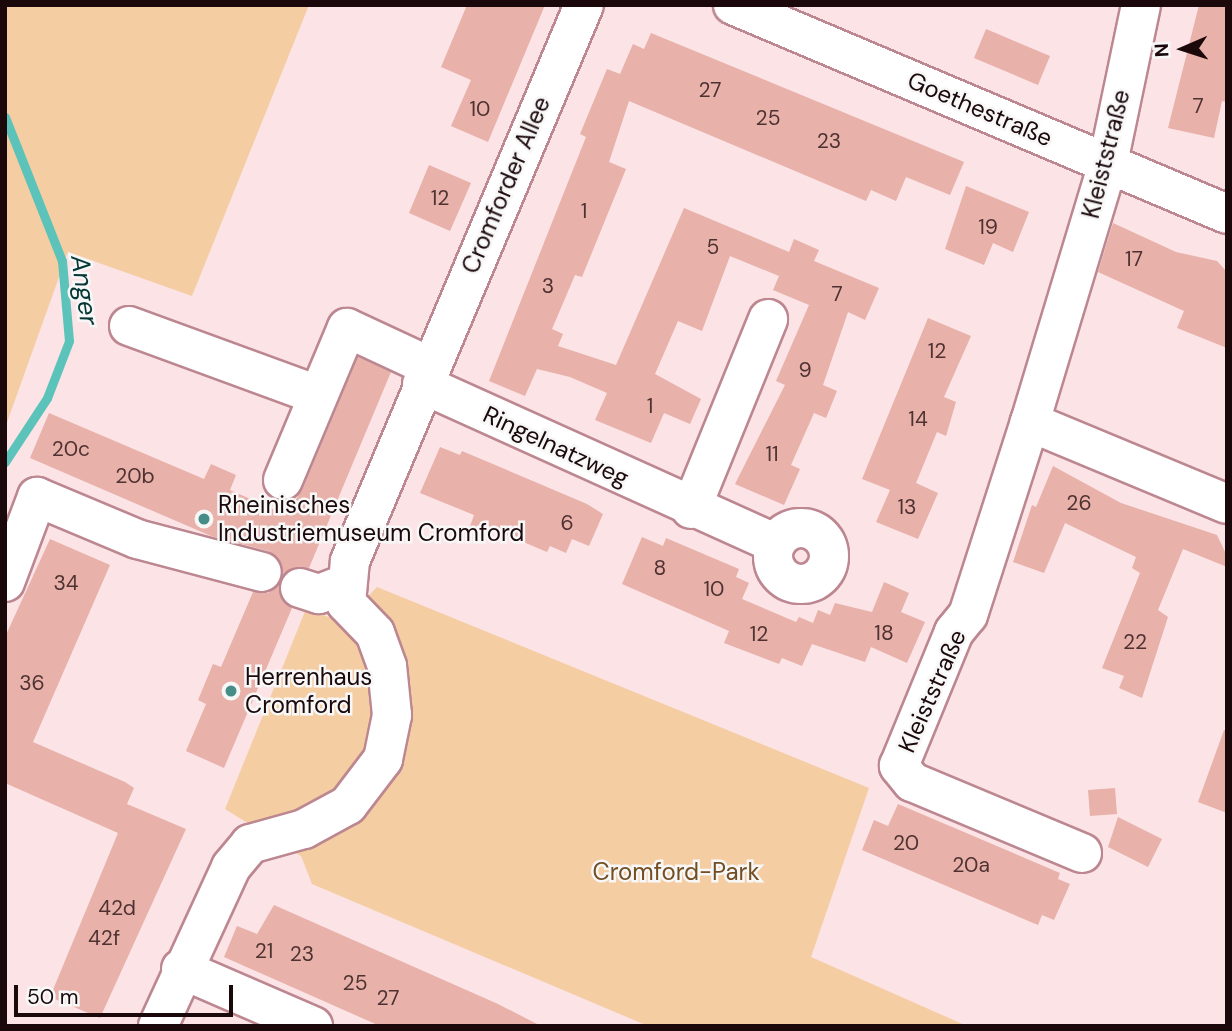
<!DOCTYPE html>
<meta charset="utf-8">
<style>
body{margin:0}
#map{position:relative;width:1232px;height:1031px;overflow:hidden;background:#fbe3e6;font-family:"DM Sans",sans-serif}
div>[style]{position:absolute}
.green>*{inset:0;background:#f5cda2}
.stream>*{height:9px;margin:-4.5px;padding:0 4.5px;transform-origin:4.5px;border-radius:4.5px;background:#5bc3ba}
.building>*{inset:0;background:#e8b1a9}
.roads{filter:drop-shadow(2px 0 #bc8790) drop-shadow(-2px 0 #bc8790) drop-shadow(0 2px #bc8790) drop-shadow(0 -2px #bc8790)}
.minor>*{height:38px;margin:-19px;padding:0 19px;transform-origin:19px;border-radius:19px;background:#fff}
.minor>.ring{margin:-19px;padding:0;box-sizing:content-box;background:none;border:38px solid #fff;border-radius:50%}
.dots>*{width:19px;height:19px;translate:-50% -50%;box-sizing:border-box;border:4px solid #f7f7f7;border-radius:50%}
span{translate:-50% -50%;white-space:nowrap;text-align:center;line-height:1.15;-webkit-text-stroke:5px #f7f7f7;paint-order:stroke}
.number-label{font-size:21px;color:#4e3232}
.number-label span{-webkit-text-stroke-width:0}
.street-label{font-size:24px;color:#1a080b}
.poi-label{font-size:24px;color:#1a080b}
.left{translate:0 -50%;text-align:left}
.park-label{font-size:24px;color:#734e23}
.water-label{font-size:26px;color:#043734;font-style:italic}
.frame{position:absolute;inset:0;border:7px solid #1a080b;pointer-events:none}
.north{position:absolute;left:1148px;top:14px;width:70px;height:70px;-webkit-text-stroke:5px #f7f7f7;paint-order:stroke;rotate:267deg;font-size:19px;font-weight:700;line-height:28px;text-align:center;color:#1a080b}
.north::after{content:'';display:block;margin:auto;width:24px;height:32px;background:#1a080b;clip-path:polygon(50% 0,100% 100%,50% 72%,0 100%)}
.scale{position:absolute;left:14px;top:985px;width:219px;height:32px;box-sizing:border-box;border:4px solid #1a080b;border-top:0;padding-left:9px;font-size:21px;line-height:24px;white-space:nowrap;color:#1a080b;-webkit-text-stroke:5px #f7f7f7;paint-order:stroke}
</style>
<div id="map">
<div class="green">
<div style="clip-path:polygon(5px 5px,309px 5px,192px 296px,68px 252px,5px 428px)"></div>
<div style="clip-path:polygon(377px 587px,869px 788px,811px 957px,967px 1026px,648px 1026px,312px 884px,301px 856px,225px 809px,306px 609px,343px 622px)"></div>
</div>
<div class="stream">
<div style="left:5px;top:117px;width:155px;rotate:68.4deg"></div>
<div style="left:62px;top:261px;width:80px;rotate:85deg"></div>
<div style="left:69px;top:341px;width:61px;rotate:111.1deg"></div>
<div style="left:47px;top:398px;width:77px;rotate:123.3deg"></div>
</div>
<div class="building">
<div style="clip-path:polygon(467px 5px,545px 5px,488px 142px,451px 126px,471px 80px,441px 67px)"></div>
<div style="clip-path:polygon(1199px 5px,1227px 5px,1227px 102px,1222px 101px,1214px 138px,1168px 128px)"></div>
<div style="clip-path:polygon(986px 29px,1050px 56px,1038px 85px,974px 58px)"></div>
<div style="clip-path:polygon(651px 33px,964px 162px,950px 195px,906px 177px,896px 201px,871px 190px,866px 201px,629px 101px,609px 162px,626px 169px,582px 277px,575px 275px,552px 329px,563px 334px,558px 346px,616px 365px,684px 208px,789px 252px,794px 239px,819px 250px,814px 261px,879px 288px,865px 320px,848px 312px,823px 385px,837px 391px,826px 418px,814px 413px,791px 465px,800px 469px,784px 505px,735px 484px,785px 385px,776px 381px,809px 305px,773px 290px,779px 276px,730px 256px,702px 331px,678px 321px,655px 374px,701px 399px,690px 424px,664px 413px,651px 443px,595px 420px,607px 393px,570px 377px,537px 369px,525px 396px,489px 381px,586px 137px,580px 134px,607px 69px,620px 74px,633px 44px,644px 49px)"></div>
<div style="clip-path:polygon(429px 165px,471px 183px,450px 231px,409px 213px)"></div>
<div style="clip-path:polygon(966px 186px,1029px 212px,1013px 252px,993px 243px,984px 265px,945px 249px)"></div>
<div style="clip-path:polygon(1113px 223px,1176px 252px,1217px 261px,1227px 272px,1227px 348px,1177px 328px,1184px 311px,1098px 272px)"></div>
<div style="clip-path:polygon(928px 318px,971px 336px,944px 397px,956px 402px,946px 436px,937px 432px,916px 483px,938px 493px,918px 539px,876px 522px,890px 490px,862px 479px)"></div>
<div style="clip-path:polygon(358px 357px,391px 372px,309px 568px,295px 567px,283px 575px,278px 557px,268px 551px,211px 536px,30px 458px,49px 413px,204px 479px,211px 464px,236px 475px,230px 490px,286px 515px,303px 488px)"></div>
<div style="clip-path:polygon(440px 447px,460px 455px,462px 451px,587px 504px,603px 514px,589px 546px,572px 539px,566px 553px,550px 546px,547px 552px,493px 529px,489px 538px,469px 529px,474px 515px,420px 493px)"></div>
<div style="clip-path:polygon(1053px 466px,1121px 503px,1217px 535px,1227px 556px,1227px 567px,1183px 549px,1158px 610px,1168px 617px,1142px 698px,1119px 688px,1124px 676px,1102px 668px,1140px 573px,1132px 568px,1136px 557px,1065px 523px,1044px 573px,1013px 562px,1032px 505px,1036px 507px)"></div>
<div style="clip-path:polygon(642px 537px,663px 546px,666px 538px,739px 569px,736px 577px,749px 583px,742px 599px,796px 622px,799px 617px,813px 623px,818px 610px,830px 615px,835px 603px,872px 612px,884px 582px,909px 593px,901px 612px,925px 622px,907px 663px,871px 647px,865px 662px,812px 644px,802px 666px,782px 658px,779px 664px,724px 643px,729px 631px,622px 584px)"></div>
<div style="clip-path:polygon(50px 539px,110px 565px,33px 742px,125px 782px,134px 788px,127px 804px,186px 829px,100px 1018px,50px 997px,118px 833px,5px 783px,5px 637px)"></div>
<div style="clip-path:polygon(279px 585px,283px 602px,292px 608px,224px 768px,186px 751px,206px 704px,198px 700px,213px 664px,221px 667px,253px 592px,268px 593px)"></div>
<div style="clip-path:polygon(1224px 730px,1227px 731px,1227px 813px,1198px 802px)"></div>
<div style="clip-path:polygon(1115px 788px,1117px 814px,1090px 816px,1088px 790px)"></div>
<div style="clip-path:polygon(898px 804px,1060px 873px,1058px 879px,1070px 884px,1054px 920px,1042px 915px,1038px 925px,862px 850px,874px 820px,888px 826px)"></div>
<div style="clip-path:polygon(1118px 817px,1162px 839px,1148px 867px,1108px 847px)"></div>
<div style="clip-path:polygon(274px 905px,498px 1004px,541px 1026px,380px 1026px,224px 957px,237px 926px,257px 934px)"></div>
</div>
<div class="roads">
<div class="minor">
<div style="left:733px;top:5px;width:536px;rotate:22.93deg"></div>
<div style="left:129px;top:326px;width:201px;rotate:20.1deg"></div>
<div style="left:422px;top:384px;width:388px;rotate:24.3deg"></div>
<div style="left:1030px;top:422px;width:213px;rotate:22.6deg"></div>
<div style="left:283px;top:480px;width:165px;rotate:-67.2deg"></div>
<div style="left:347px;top:328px;width:90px;rotate:24.9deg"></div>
<div style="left:691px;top:509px;width:205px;rotate:-67.9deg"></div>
<div class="ring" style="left:773px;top:528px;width:18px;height:18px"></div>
<div style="left:5px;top:582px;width:91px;rotate:-69.4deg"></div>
<div style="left:37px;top:497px;width:108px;rotate:22.8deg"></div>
<div style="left:137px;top:539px;width:129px;rotate:14.8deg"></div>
<div style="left:300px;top:588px;width:20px;rotate:18deg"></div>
<div style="left:319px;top:594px;width:30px;rotate:-21deg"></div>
<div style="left:1082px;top:853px;width:184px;rotate:-157.3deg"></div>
<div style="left:912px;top:782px;width:21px;rotate:-129deg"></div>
<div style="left:899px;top:766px;width:145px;rotate:-67.7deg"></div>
<div style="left:954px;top:632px;width:22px;rotate:-51deg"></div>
<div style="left:968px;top:615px;width:203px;rotate:-72.2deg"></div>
<div style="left:1030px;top:422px;width:270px;rotate:-73.2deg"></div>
<div style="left:1108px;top:163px;width:161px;rotate:-78.2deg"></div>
<div style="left:181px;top:969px;width:144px;rotate:23.4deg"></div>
<div style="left:158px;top:1026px;width:175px;rotate:-65.3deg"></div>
<div style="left:231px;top:867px;width:30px;rotate:-50deg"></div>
<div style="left:250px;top:844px;width:56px;rotate:-15.5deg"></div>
<div style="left:304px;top:829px;width:50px;rotate:-28.6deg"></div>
<div style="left:348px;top:805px;width:58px;rotate:-52.7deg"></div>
<div style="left:383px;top:759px;width:45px;rotate:-78.4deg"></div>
<div style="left:392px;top:715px;width:49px;rotate:-95.8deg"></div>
<div style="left:387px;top:666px;width:35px;rotate:-110deg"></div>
<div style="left:375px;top:633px;width:42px;rotate:-134deg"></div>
<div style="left:346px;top:603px;width:42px;rotate:-84.6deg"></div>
<div style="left:350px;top:561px;width:603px;rotate:-67.18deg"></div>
</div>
</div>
<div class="dots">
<div style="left:204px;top:519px;background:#478d87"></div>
<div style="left:231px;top:691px;background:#478d87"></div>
</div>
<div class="number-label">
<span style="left:710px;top:90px">27</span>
<span style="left:1198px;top:106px">7</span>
<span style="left:480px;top:109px">10</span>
<span style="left:768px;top:118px">25</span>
<span style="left:829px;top:141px">23</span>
<span style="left:440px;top:198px">12</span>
<span style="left:584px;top:211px">1</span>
<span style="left:988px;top:227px">19</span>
<span style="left:713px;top:247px">5</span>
<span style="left:1134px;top:259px">17</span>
<span style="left:548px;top:286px">3</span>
<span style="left:837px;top:294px">7</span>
<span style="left:937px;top:351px">12</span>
<span style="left:805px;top:370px">9</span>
<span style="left:650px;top:406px">1</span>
<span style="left:918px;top:419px">14</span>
<span style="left:71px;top:449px">20c</span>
<span style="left:772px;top:454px">11</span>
<span style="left:135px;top:476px">20b</span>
<span style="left:1079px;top:503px">26</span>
<span style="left:907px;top:507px">13</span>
<span style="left:567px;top:523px">6</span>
<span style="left:660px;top:568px">8</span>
<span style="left:66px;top:583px">34</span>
<span style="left:714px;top:589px">10</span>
<span style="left:884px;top:633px">18</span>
<span style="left:759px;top:634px">12</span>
<span style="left:1135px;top:642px">22</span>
<span style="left:32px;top:683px">36</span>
<span style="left:906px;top:843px">20</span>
<span style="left:971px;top:865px">20a</span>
<span style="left:117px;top:908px">42d</span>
<span style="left:104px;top:938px">42f</span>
<span style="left:264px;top:951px">21</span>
<span style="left:302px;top:954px">23</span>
<span style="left:355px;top:983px">25</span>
<span style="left:388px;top:998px">27</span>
</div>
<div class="street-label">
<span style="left:980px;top:109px;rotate:23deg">Goethestraße</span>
<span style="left:1106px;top:154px;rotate:-76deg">Kleiststraße</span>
<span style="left:506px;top:185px;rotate:-67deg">Cromforder Allee</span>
<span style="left:556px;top:446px;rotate:25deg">Ringelnatzweg</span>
<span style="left:932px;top:691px;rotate:-66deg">Kleiststraße</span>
</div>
<div class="poi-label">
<span class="left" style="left:218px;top:519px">Rheinisches<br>Industriemuseum Cromford</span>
<span class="left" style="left:245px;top:691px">Herrenhaus<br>Cromford</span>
</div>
<div class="park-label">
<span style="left:676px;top:872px">Cromford-Park</span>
</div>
<div class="water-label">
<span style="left:84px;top:290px;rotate:82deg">Anger</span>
</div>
<div class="frame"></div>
<div class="north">N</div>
<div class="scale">50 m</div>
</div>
